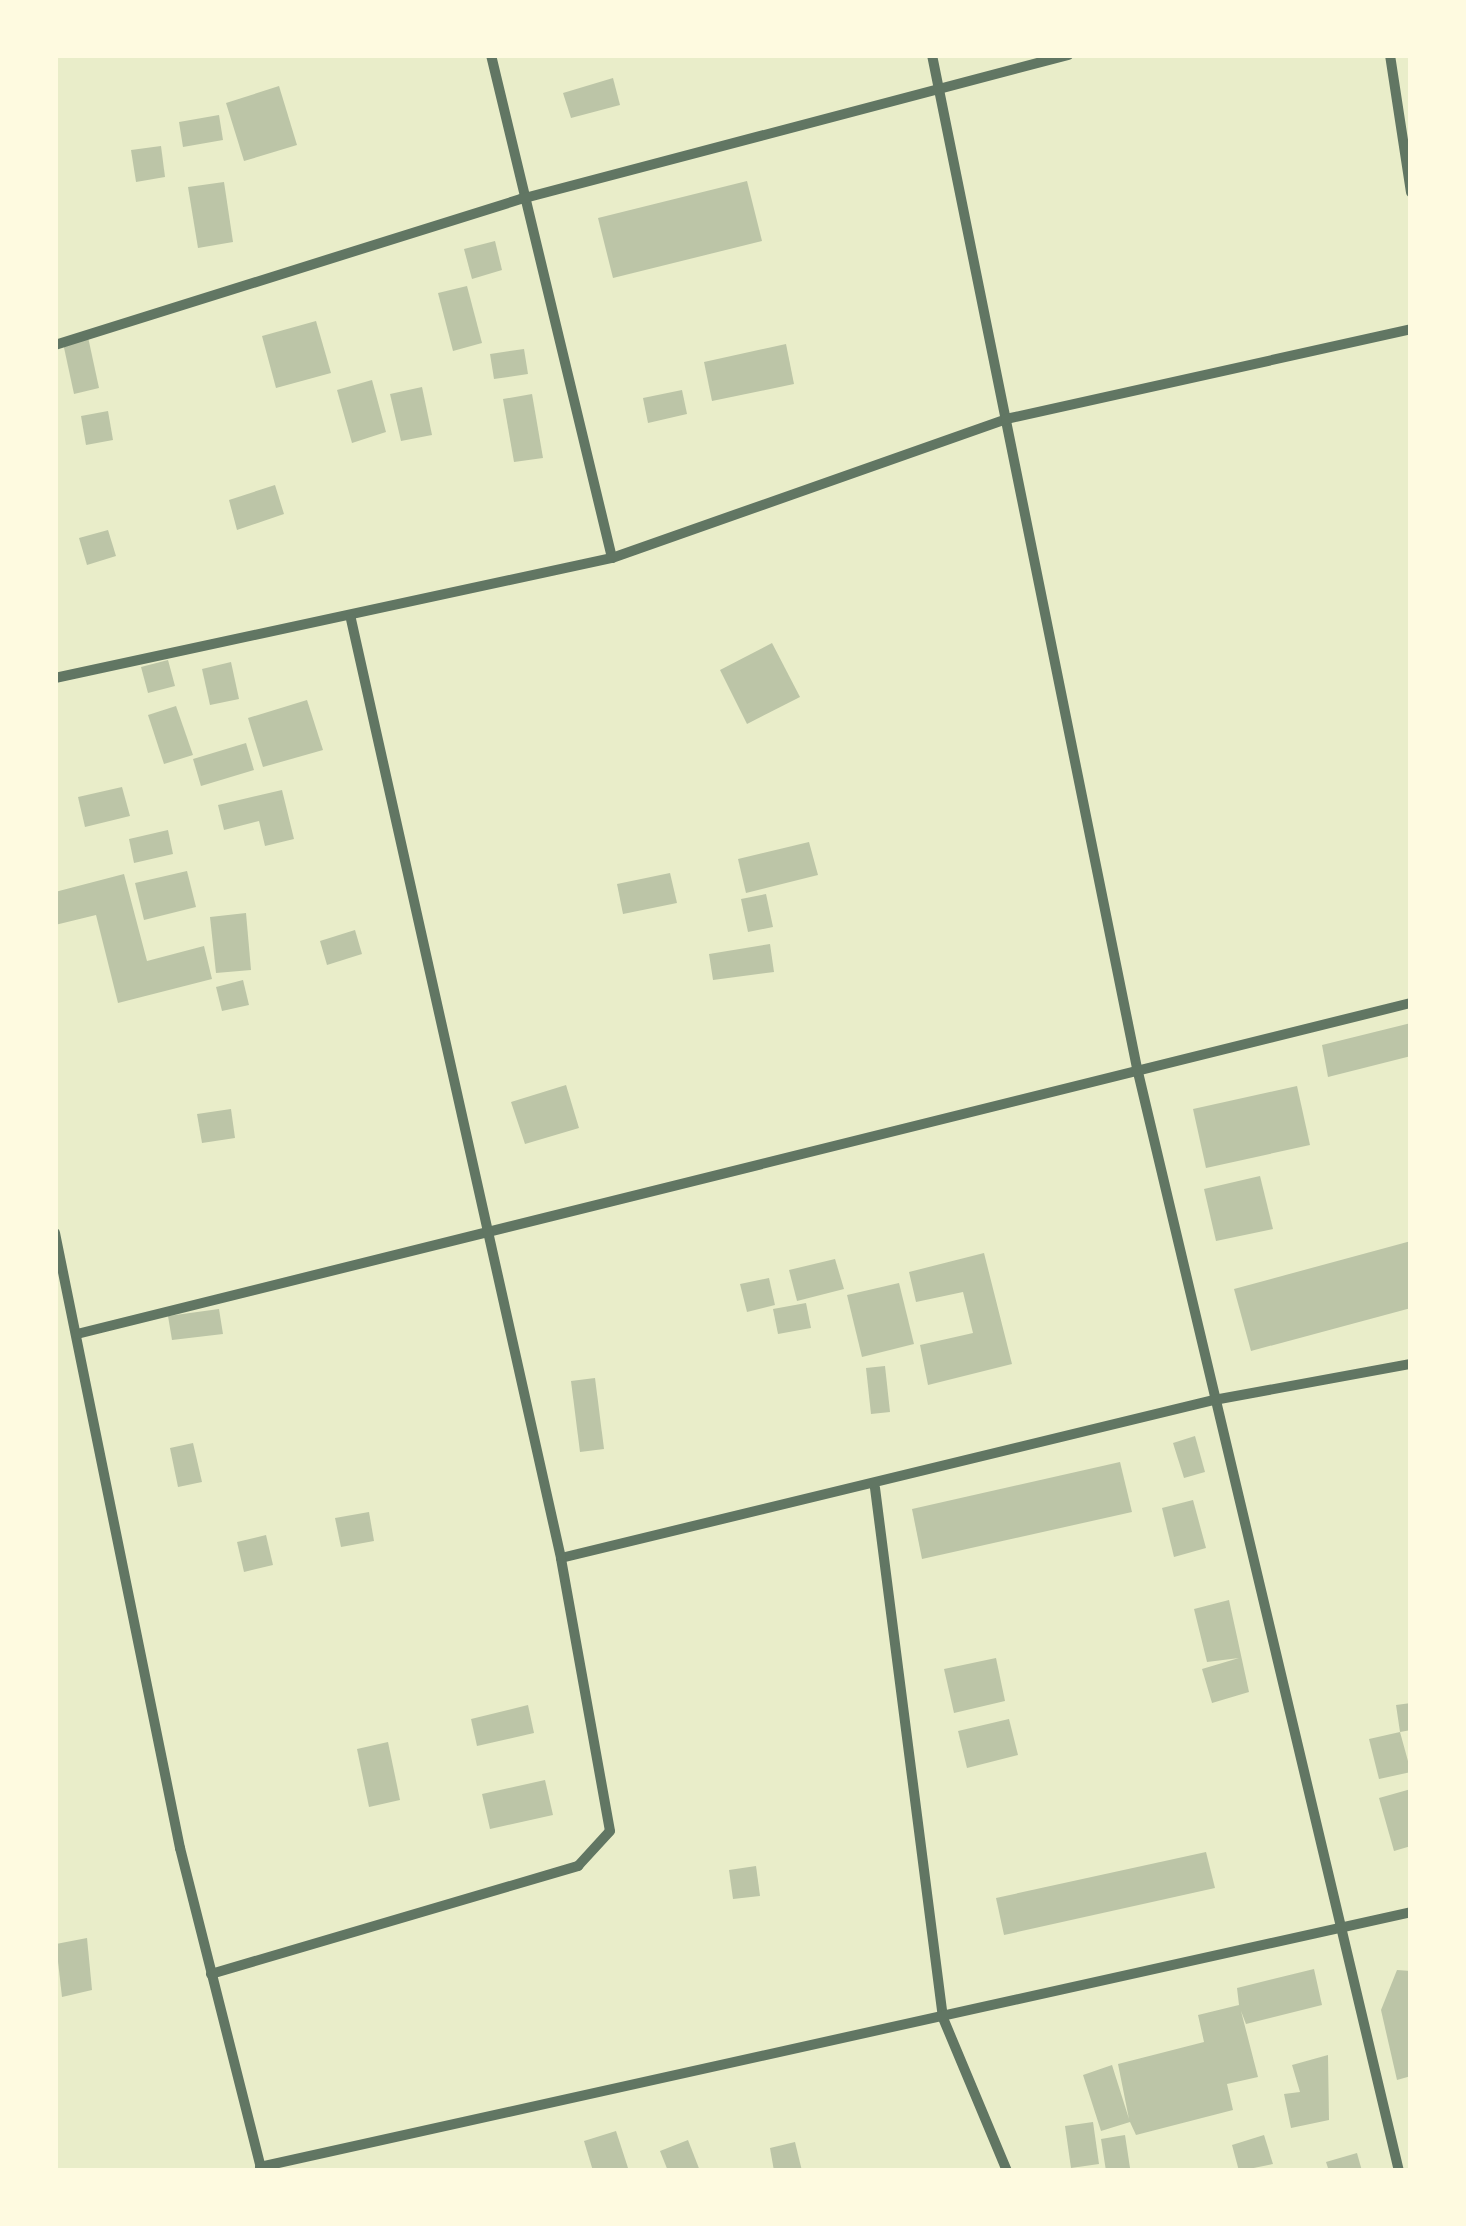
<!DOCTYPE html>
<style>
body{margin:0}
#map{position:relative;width:1466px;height:2226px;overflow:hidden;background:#e9edc9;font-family:Rubik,sans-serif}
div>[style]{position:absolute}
.building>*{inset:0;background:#bcc5a7}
.minor>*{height:10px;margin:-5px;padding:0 5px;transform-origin:5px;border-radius:5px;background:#617663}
span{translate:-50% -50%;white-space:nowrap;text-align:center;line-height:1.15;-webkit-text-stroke:8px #fefae0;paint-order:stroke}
.frame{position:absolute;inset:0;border:58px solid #fefae0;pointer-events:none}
</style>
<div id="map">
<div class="building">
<div style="clip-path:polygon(613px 78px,620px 105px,571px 118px,563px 93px)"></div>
<div style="clip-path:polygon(279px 86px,297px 145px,244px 161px,226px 103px)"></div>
<div style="clip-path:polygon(219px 115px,223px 140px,183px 147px,179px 122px)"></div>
<div style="clip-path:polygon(161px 146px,165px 177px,136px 182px,131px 150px)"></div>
<div style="clip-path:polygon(747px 181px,762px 241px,613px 278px,598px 218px)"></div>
<div style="clip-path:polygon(224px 182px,233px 242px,198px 248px,188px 187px)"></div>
<div style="clip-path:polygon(495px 241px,502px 270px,472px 279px,464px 249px)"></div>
<div style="clip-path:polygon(467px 286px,482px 343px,453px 351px,438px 293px)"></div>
<div style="clip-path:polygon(316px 321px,331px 373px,276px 388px,262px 336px)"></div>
<div style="clip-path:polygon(88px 337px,99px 388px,74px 394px,63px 343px)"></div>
<div style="clip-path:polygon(786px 344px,794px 384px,712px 401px,704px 362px)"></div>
<div style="clip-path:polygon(524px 349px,528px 374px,494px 379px,490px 354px)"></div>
<div style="clip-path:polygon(372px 380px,386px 432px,352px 443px,337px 390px)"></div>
<div style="clip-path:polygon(422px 387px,432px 435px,401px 441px,390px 394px)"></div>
<div style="clip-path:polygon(682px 390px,687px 414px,648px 423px,643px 398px)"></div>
<div style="clip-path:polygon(532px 394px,543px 458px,514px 462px,503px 399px)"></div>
<div style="clip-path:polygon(108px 411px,113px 440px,86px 445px,81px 416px)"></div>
<div style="clip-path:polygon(275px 485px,284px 514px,237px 530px,229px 500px)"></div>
<div style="clip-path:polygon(108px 530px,116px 556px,87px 565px,79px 538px)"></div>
<div style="clip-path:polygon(772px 643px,800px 697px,747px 724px,720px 670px)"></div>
<div style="clip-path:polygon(168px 660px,175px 686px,148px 693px,141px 667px)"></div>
<div style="clip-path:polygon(231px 662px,239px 699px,210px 705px,202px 669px)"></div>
<div style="clip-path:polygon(307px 700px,323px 750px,263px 767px,248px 718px)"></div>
<div style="clip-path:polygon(176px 706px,193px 755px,164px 764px,148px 715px)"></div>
<div style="clip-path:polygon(246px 743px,254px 770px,201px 786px,193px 759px)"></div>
<div style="clip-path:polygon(122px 787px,130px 816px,85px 827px,78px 797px)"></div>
<div style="clip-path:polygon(282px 790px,294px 839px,265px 846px,259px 821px,224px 830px,218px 805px)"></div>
<div style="clip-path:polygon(168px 830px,173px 854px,134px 863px,129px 839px)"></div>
<div style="clip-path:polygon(809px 842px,818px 875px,746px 893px,738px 859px)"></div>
<div style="clip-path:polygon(187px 871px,196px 907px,144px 920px,135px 883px)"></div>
<div style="clip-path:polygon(670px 873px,677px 903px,623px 914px,617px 884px)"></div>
<div style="clip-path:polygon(124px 874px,147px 961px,204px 946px,212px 979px,118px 1003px,96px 915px,55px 925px,55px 892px)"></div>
<div style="clip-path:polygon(766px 894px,773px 927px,748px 932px,741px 899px)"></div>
<div style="clip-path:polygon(246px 913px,251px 970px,216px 973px,210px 917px)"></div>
<div style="clip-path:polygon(355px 930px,362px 954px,327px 965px,320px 941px)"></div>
<div style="clip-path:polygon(770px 944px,774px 972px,713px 980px,709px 954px)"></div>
<div style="clip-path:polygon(243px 980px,249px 1005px,222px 1011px,216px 987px)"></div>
<div style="clip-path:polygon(1411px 1023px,1411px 1056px,1328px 1077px,1322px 1045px)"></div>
<div style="clip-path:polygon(566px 1085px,579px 1128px,525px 1144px,511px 1102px)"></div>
<div style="clip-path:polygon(1297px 1086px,1310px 1145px,1206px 1168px,1193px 1109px)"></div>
<div style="clip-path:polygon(231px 1109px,235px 1138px,202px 1143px,197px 1114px)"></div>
<div style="clip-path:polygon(1260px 1176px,1273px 1229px,1216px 1241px,1204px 1189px)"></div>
<div style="clip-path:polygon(1411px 1241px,1411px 1308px,1251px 1351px,1234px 1289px)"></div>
<div style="clip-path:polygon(984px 1253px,1012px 1364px,928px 1385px,920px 1345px,973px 1333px,963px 1292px,916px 1302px,909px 1272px)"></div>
<div style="clip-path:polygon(835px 1259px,844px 1289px,797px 1301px,789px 1270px)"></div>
<div style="clip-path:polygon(769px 1278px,775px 1305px,747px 1312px,740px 1284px)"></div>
<div style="clip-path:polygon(899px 1283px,914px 1344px,862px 1357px,847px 1295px)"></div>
<div style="clip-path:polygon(806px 1303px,811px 1328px,778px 1334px,773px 1309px)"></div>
<div style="clip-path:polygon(219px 1309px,223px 1334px,172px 1340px,168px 1316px)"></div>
<div style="clip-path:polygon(885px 1366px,890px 1412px,871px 1414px,866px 1368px)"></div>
<div style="clip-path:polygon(595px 1378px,604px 1449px,580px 1452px,571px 1381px)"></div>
<div style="clip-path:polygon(1195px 1436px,1205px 1472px,1184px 1478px,1173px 1443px)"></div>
<div style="clip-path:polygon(193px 1443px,202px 1482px,178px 1487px,170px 1448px)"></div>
<div style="clip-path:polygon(1120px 1462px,1132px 1512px,922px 1559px,912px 1509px)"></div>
<div style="clip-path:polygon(1193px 1500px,1206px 1548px,1174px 1557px,1162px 1508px)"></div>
<div style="clip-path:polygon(369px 1512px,374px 1541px,341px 1547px,335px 1518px)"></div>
<div style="clip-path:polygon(266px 1535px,273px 1565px,244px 1572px,237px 1542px)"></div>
<div style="clip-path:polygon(1229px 1600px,1249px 1692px,1212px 1703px,1202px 1669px,1239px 1658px,1207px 1662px,1194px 1609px)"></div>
<div style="clip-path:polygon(996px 1658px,1005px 1701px,954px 1713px,944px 1669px)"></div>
<div style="clip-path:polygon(1411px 1703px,1411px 1730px,1400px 1732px,1411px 1772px,1379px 1779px,1369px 1739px,1400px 1732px,1396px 1705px)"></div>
<div style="clip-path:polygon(528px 1705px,534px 1733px,477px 1746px,471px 1719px)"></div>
<div style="clip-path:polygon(1009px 1719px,1018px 1755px,967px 1768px,958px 1731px)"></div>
<div style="clip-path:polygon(388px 1742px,400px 1800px,369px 1807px,357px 1749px)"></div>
<div style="clip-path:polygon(545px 1780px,553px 1815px,490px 1829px,482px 1794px)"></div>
<div style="clip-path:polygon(1411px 1789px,1411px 1846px,1394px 1851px,1379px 1798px)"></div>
<div style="clip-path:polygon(1206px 1852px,1215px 1888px,1004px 1935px,996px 1898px)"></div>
<div style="clip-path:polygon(756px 1866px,760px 1896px,733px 1899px,729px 1870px)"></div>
<div style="clip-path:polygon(87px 1938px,92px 1990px,62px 1997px,56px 1944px)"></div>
<div style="clip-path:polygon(1314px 1969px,1322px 2005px,1246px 2024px,1241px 2011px,1258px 2077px,1227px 2084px,1233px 2110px,1136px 2135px,1130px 2122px,1101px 2131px,1083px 2075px,1112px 2065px,1129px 2119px,1118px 2064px,1204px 2042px,1198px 2015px,1239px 2005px,1237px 1988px)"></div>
<div style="clip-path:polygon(1397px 1970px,1411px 1971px,1411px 2076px,1397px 2080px,1381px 2010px)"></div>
<div style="clip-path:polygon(1328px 2055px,1329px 2120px,1291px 2128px,1284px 2094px,1300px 2092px,1292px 2065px)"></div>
<div style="clip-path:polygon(1093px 2122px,1099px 2164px,1071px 2168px,1065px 2126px)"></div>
<div style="clip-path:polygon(616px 2131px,629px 2171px,593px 2171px,584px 2141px)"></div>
<div style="clip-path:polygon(1125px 2135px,1130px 2168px,1106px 2171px,1101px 2139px)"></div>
<div style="clip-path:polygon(1264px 2135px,1273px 2164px,1239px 2171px,1232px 2145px)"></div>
<div style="clip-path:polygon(688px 2140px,700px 2171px,668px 2171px,660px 2151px)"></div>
<div style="clip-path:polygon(795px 2142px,802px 2171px,774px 2171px,770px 2148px)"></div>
<div style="clip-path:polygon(1357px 2153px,1362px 2171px,1329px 2171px,1326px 2162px)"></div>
</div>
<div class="minor">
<div style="left:491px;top:55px;width:517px;rotate:76.47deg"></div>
<div style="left:932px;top:55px;width:1034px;rotate:78.56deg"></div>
<div style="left:1137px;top:1068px;width:1134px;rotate:76.64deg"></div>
<div style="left:1390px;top:55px;width:139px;rotate:81.3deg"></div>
<div style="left:55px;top:345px;width:488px;rotate:-17.4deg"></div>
<div style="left:521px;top:199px;width:566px;rotate:-14.75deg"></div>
<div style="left:55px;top:678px;width:570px;rotate:-12.16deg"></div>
<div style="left:612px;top:558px;width:418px;rotate:-19.4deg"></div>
<div style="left:1006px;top:419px;width:415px;rotate:-12.5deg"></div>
<div style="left:55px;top:1233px;width:628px;rotate:78.51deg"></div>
<div style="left:180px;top:1848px;width:331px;rotate:75.8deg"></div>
<div style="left:77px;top:1334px;width:1374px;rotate:-13.94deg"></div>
<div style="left:875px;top:1488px;width:534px;rotate:82.69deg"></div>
<div style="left:943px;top:2018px;width:166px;rotate:67.3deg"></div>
<div style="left:561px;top:1558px;width:672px;rotate:-13.6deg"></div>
<div style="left:1214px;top:1400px;width:200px;rotate:-10.4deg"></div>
<div style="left:211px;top:1974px;width:383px;rotate:-16.4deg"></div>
<div style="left:578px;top:1866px;width:47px;rotate:-47.6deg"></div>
<div style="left:610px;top:1831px;width:277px;rotate:-100.2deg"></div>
<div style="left:561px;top:1558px;width:962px;rotate:-102.61deg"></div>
<div style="left:260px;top:2167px;width:1179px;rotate:-12.49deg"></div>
</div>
<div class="frame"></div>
</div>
